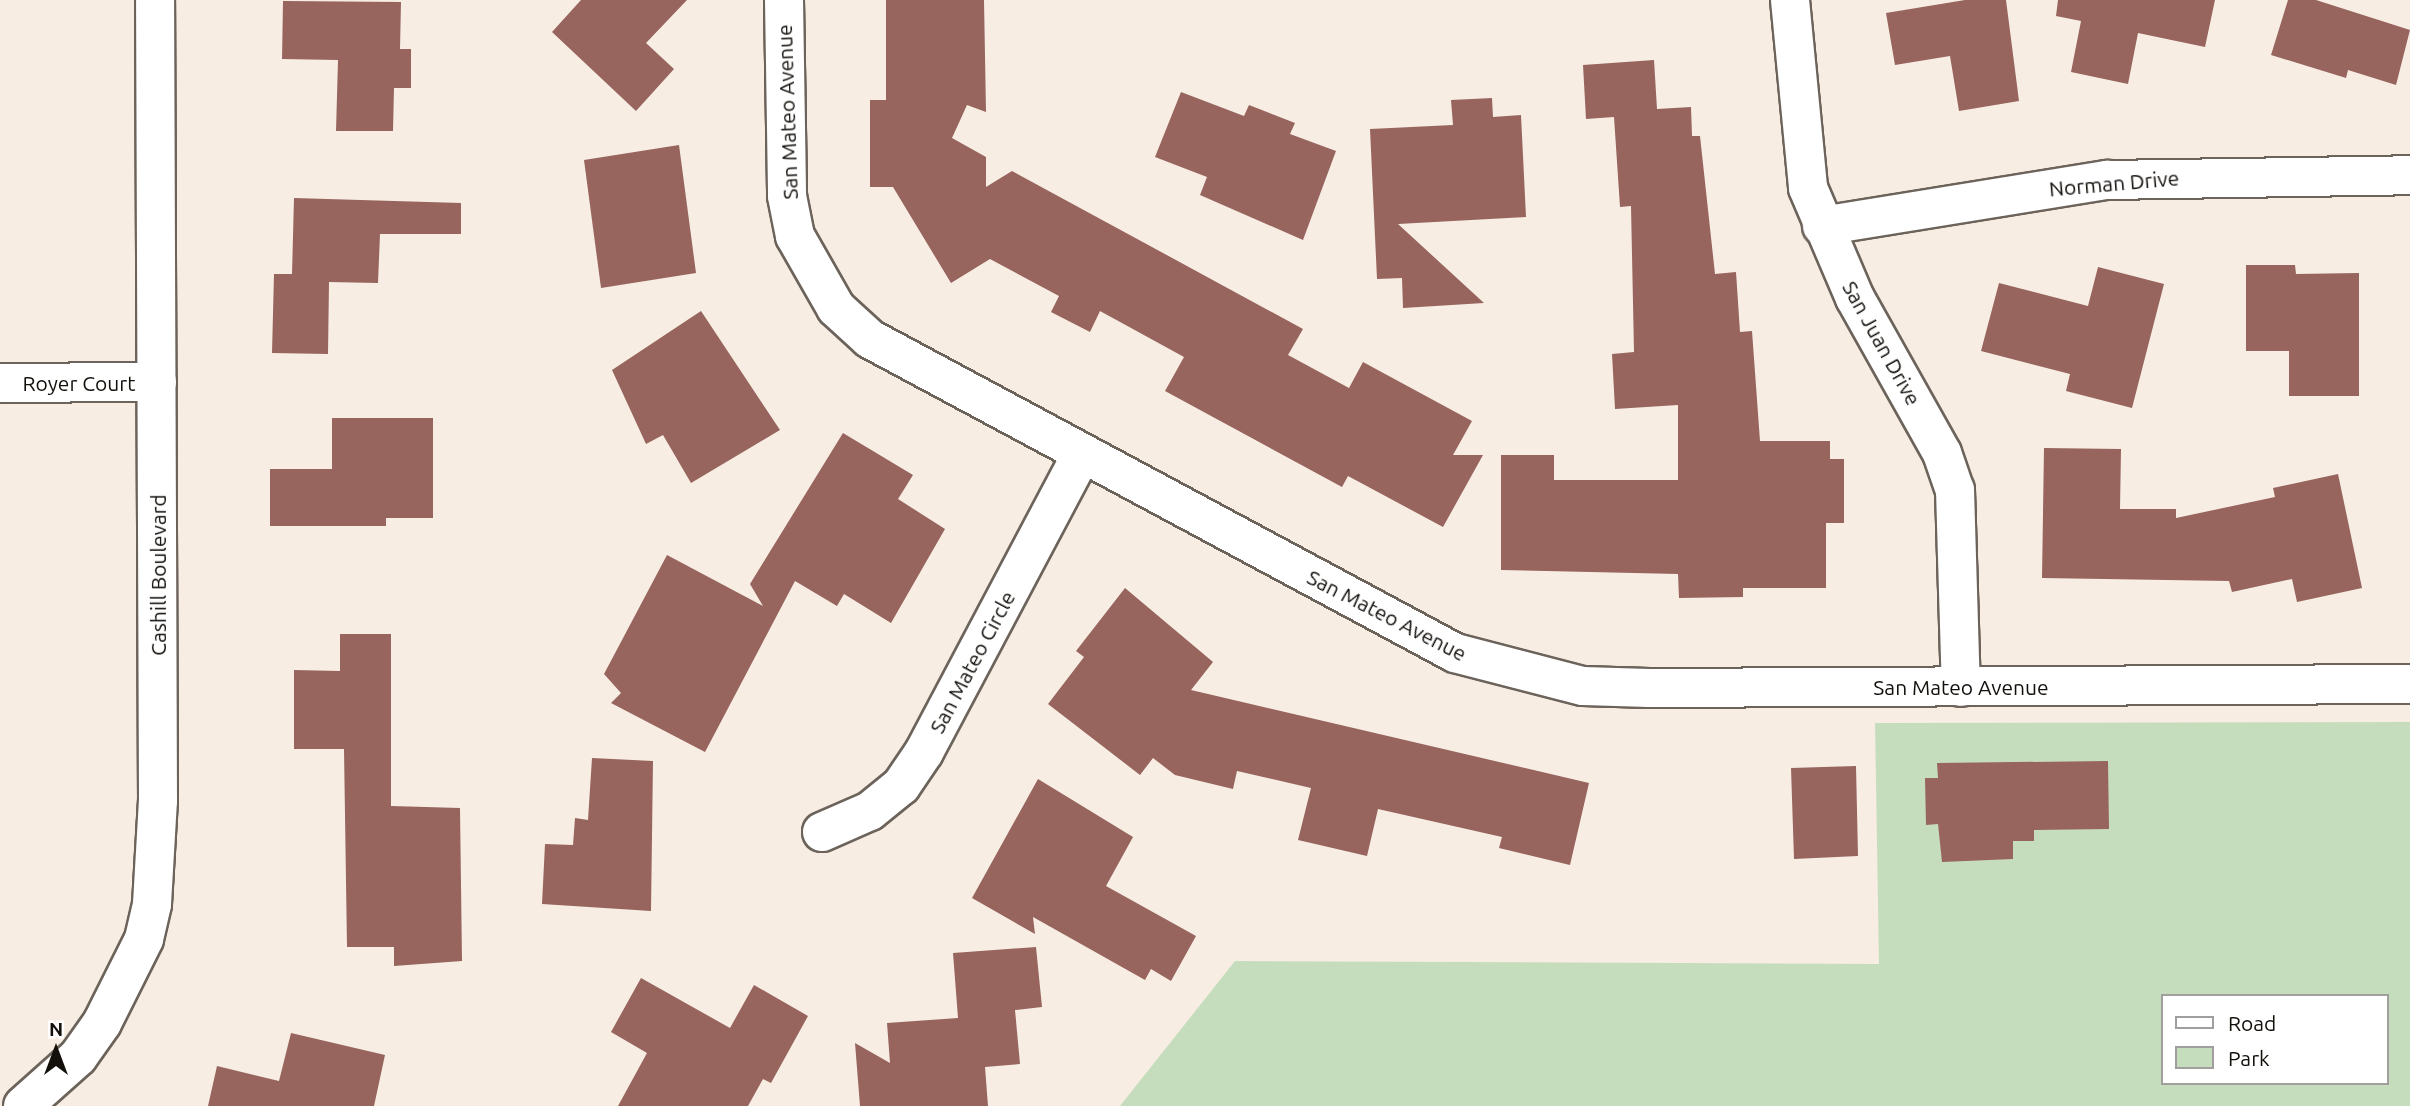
<!DOCTYPE html>
<style>
body{margin:0}
#map{position:relative;width:2410px;height:1106px;overflow:hidden;background:#f7ede3;font-family:Ubuntu,sans-serif}
div>[style]{position:absolute}
.green>*{inset:0;background:#c6ddbd}
.building>*{inset:0;background:#97645e}
.roads{filter:drop-shadow(2px 0 #6c635b) drop-shadow(-2px 0 #6c635b) drop-shadow(0 2px #6c635b) drop-shadow(0 -2px #6c635b)}
.minor>*{height:38px;margin:-19px;padding:0 19px;transform-origin:19px;border-radius:19px;background:#fff}
.tertiary>*{height:38px;margin:-19px;padding:0 19px;transform-origin:19px;border-radius:19px;background:#fff}
span{translate:-50% -50%;white-space:nowrap;text-align:center;line-height:1.15;-webkit-text-stroke:6px #fff;paint-order:stroke}
.street-label{font-size:21px;color:#13100c}
.legend{position:absolute;left:2161px;top:994px;width:228px;height:91px;box-sizing:border-box;background:#fff;border:2px solid #a19f9e;margin:0;padding:9px 12px;list-style:none;font-size:21px;color:#13100c}
.legend li{display:flex;align-items:center;gap:14px;height:35px}
.legend b{width:35px;border:2px solid #a19f9e}
.north{position:absolute;left:21px;top:1015px;width:70px;height:70px;-webkit-text-stroke:5px #fff;paint-order:stroke;rotate:0deg;font-size:19px;font-weight:700;line-height:28px;text-align:center;color:#13100c}
.north::after{content:'';display:block;margin:auto;width:24px;height:32px;background:#13100c;clip-path:polygon(50% 0,100% 100%,50% 72%,0 100%)}
</style>
<div id="map">
<div class="green">
<div style="clip-path:polygon(evenodd,2410px 722px,2410px 1106px,1120px 1106px,1235px 961px,1879px 964px,1875px 723px,2410px 722px,2163px 996px,2387px 996px,2387px 1083px,2163px 1083px,2163px 996px)"></div>
</div>
<div class="building">
<div style="clip-path:polygon(581px 0,687px 0,646px 43px,674px 69px,636px 111px,552px 32px)"></div>
<div style="clip-path:polygon(886px 0,984px 0,986px 112px,967px 105px,952px 138px,986px 157px,986px 187px,1012px 171px,1303px 329px,1288px 355px,1349px 388px,1363px 362px,1472px 421px,1453px 455px,1483px 455px,1443px 527px,1348px 476px,1342px 487px,1165px 391px,1184px 357px,1100px 311px,1090px 332px,1051px 312px,1059px 296px,990px 259px,951px 283px,893px 187px,870px 187px,870px 100px,886px 100px)"></div>
<div style="clip-path:polygon(1965px 0,2006px 0,2019px 101px,1959px 111px,1950px 56px,1895px 65px,1886px 13px)"></div>
<div style="clip-path:polygon(2058px 0,2215px 0,2205px 47px,2138px 33px,2128px 84px,2071px 72px,2081px 21px,2056px 16px)"></div>
<div style="clip-path:polygon(2288px 0,2316px 0,2410px 30px,2396px 85px,2348px 70px,2346px 78px,2271px 55px)"></div>
<div style="clip-path:polygon(283px 1px,401px 2px,400px 49px,411px 49px,411px 88px,394px 88px,393px 131px,336px 131px,338px 60px,282px 59px)"></div>
<div style="clip-path:polygon(1654px 60px,1657px 109px,1691px 107px,1692px 136px,1700px 136px,1715px 274px,1736px 272px,1740px 332px,1752px 331px,1760px 441px,1830px 441px,1830px 459px,1844px 459px,1844px 523px,1826px 523px,1826px 588px,1743px 588px,1743px 597px,1679px 598px,1678px 574px,1501px 570px,1501px 455px,1554px 455px,1554px 480px,1678px 480px,1678px 405px,1615px 409px,1612px 354px,1634px 352px,1631px 206px,1620px 207px,1614px 117px,1586px 119px,1583px 65px)"></div>
<div style="clip-path:polygon(1181px 92px,1244px 116px,1249px 105px,1295px 123px,1290px 134px,1336px 151px,1303px 240px,1200px 195px,1207px 177px,1155px 157px)"></div>
<div style="clip-path:polygon(1492px 98px,1493px 117px,1521px 115px,1526px 217px,1398px 224px,1484px 303px,1403px 308px,1402px 278px,1377px 279px,1370px 129px,1453px 125px,1451px 100px)"></div>
<div style="clip-path:polygon(679px 145px,696px 273px,601px 288px,584px 160px)"></div>
<div style="clip-path:polygon(294px 198px,461px 203px,461px 234px,380px 234px,378px 283px,329px 282px,328px 354px,272px 353px,274px 274px,292px 274px)"></div>
<div style="clip-path:polygon(2246px 265px,2295px 265px,2296px 274px,2359px 273px,2359px 396px,2289px 396px,2289px 351px,2246px 351px)"></div>
<div style="clip-path:polygon(2098px 267px,2164px 284px,2132px 408px,2066px 391px,2070px 374px,1981px 351px,1999px 283px,2088px 306px)"></div>
<div style="clip-path:polygon(701px 311px,780px 430px,691px 483px,663px 435px,646px 444px,612px 370px)"></div>
<div style="clip-path:polygon(332px 418px,433px 418px,433px 518px,386px 518px,386px 526px,270px 526px,270px 469px,332px 469px)"></div>
<div style="clip-path:polygon(843px 433px,913px 475px,898px 499px,945px 529px,891px 623px,844px 594px,837px 606px,795px 581px,705px 752px,611px 703px,621px 693px,604px 674px,667px 555px,763px 606px,750px 584px)"></div>
<div style="clip-path:polygon(2044px 448px,2121px 449px,2120px 509px,2176px 509px,2176px 518px,2275px 497px,2273px 488px,2338px 474px,2362px 588px,2297px 602px,2292px 579px,2232px 592px,2229px 581px,2042px 578px)"></div>
<div style="clip-path:polygon(1125px 588px,1213px 662px,1191px 690px,1589px 783px,1570px 865px,1499px 848px,1502px 837px,1378px 809px,1367px 856px,1298px 840px,1311px 788px,1237px 771px,1233px 789px,1175px 775px,1153px 758px,1140px 775px,1048px 704px,1084px 657px,1076px 651px)"></div>
<div style="clip-path:polygon(340px 634px,391px 634px,391px 806px,460px 808px,462px 961px,394px 966px,394px 947px,347px 947px,344px 749px,294px 749px,294px 670px,340px 671px)"></div>
<div style="clip-path:polygon(592px 758px,653px 761px,651px 911px,542px 904px,545px 844px,573px 845px,575px 818px,588px 820px)"></div>
<div style="clip-path:polygon(2108px 761px,2109px 829px,2034px 830px,2034px 841px,2013px 841px,2013px 859px,1942px 862px,1938px 824px,1926px 825px,1925px 778px,1938px 778px,1937px 763px)"></div>
<div style="clip-path:polygon(1856px 766px,1858px 856px,1794px 859px,1791px 768px)"></div>
<div style="clip-path:polygon(1038px 779px,1133px 837px,1106px 886px,1196px 936px,1171px 981px,1151px 969px,1145px 980px,1033px 917px,1035px 934px,972px 898px)"></div>
<div style="clip-path:polygon(1036px 947px,1042px 1007px,1015px 1010px,1020px 1064px,985px 1067px,988px 1106px,860px 1106px,855px 1043px,890px 1063px,887px 1023px,958px 1018px,953px 953px)"></div>
<div style="clip-path:polygon(641px 978px,730px 1028px,754px 985px,808px 1016px,771px 1083px,763px 1079px,748px 1106px,618px 1106px,647px 1053px,611px 1032px)"></div>
<div style="clip-path:polygon(291px 1033px,385px 1055px,374px 1106px,208px 1106px,217px 1066px,279px 1081px)"></div>
</div>
<div class="roads">
<div class="minor">
<div style="left:784px;top:0;width:196px;rotate:89.1deg"></div>
<div style="left:787px;top:196px;width:41px;rotate:78.7deg"></div>
<div style="left:795px;top:236px;width:83px;rotate:60.3deg"></div>
<div style="left:836px;top:308px;width:46px;rotate:42.4deg"></div>
<div style="left:870px;top:339px;width:664px;rotate:28.22deg"></div>
<div style="left:1455px;top:653px;width:132px;rotate:14.5deg"></div>
<div style="left:1583px;top:686px;width:66px;rotate:1.7deg"></div>
<div style="left:1649px;top:688px;width:761px;rotate:-0.3deg"></div>
<div style="left:1790px;top:0;width:189px;rotate:84.5deg"></div>
<div style="left:1808px;top:188px;width:120px;rotate:66.9deg"></div>
<div style="left:1855px;top:298px;width:178px;rotate:60.7deg"></div>
<div style="left:1942px;top:453px;width:39px;rotate:71deg"></div>
<div style="left:1955px;top:490px;width:197px;rotate:88.3deg"></div>
<div style="left:1822px;top:226px;width:289px;rotate:-9.2deg"></div>
<div style="left:2107px;top:180px;width:303px;rotate:-0.9deg"></div>
<div style="left:0;top:383px;width:157px;rotate:-0.4deg"></div>
<div style="left:822px;top:832px;width:52px;rotate:-23.6deg"></div>
<div style="left:870px;top:811px;width:40px;rotate:-39deg"></div>
<div style="left:901px;top:786px;width:41px;rotate:-55.9deg"></div>
<div style="left:924px;top:752px;width:338px;rotate:-62.1deg"></div>
</div>
<div class="tertiary">
<div style="left:23px;top:1106px;width:74px;rotate:-41.7deg"></div>
<div style="left:78px;top:1057px;width:42px;rotate:-54.8deg"></div>
<div style="left:102px;top:1023px;width:94px;rotate:-63.4deg"></div>
<div style="left:144px;top:939px;width:36px;rotate:-77deg"></div>
<div style="left:152px;top:904px;width:103px;rotate:-86.7deg"></div>
<div style="left:158px;top:801px;width:801px;rotate:-90.21deg"></div>
</div>
</div>
<div class="street-label">
<span style="left:787px;top:112px;rotate:-92deg">San Mateo Avenue</span>
<span style="left:2114px;top:183px;rotate:-5deg">Norman Drive</span>
<span style="left:1882px;top:343px;rotate:61deg">San Juan Drive</span>
<span style="left:79px;top:383px">Royer Court</span>
<span style="left:158px;top:575px;rotate:-90deg">Cashill Boulevard</span>
<span style="left:1387px;top:615px;rotate:27deg">San Mateo Avenue</span>
<span style="left:972px;top:662px;rotate:-62deg">San Mateo Circle</span>
<span style="left:1961px;top:687px">San Mateo Avenue</span>
</div>
<ul class="legend">
<li><b style="height:9px;background:#fff"></b>Road</li>
<li><b style="height:19px;background:#c6ddbd"></b>Park</li>
</ul>
<div class="north">N</div>
</div>
